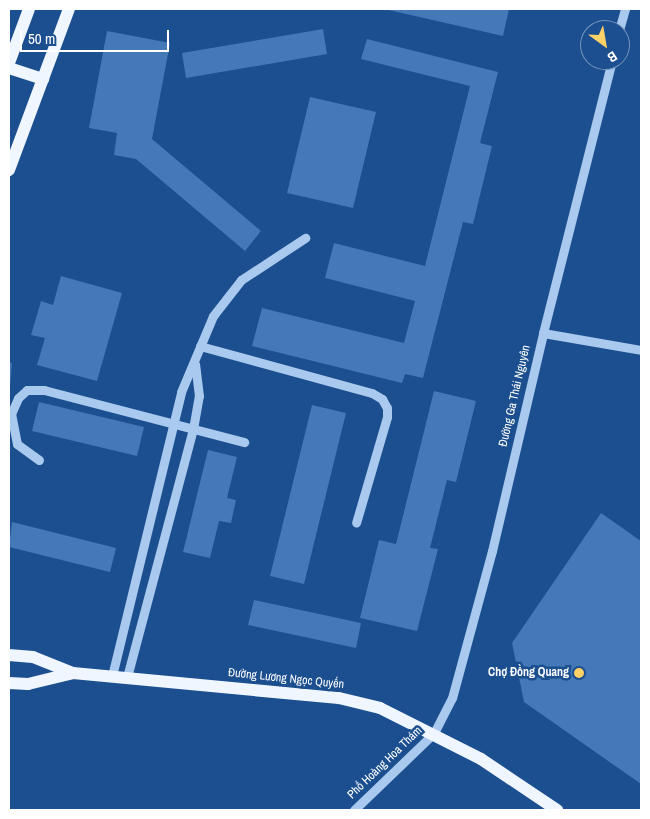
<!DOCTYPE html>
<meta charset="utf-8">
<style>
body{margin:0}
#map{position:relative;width:650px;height:819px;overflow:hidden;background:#1b4f8f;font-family:"Archivo Narrow",sans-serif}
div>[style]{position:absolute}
.building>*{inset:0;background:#4478b7}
.minor>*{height:9px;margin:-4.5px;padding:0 4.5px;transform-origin:4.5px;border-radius:4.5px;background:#a9c9ee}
.major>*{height:12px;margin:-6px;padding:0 6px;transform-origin:6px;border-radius:6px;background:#f0f6ff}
.dots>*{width:14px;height:14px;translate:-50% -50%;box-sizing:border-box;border:2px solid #1b4f8f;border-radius:50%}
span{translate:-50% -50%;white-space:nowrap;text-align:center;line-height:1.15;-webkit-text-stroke:5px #1b4f8f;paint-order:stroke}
.street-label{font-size:12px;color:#fff}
.poi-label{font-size:12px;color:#fff;font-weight:700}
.right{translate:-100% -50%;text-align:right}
.frame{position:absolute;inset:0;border:10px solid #fff;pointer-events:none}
.north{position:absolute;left:580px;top:20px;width:50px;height:50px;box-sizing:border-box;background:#1b4f8f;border:1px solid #7695bc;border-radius:50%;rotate:148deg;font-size:14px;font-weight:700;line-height:20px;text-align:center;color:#fff}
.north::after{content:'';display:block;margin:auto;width:18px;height:22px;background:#ffd166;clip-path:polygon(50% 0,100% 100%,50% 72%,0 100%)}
.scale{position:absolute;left:20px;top:30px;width:149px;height:22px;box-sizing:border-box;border:2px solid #fff;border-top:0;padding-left:6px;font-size:15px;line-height:18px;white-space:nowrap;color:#fff;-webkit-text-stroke:4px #1b4f8f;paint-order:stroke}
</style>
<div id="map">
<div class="building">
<div style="clip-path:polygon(384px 9px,509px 9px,503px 36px)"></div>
<div style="clip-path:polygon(323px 29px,327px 54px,186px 78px,182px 53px)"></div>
<div style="clip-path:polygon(107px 31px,170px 43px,152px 139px,261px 231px,245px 251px,136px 159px,114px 155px,117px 133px,89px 128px)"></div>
<div style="clip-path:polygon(367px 39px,498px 72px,480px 143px,492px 146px,473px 224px,463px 222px,423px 378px,405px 374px,402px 383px,252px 346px,262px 308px,404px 343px,415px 301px,325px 278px,334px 243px,425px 266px,470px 86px,361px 59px)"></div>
<div style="clip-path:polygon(310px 97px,376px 112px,353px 208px,287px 193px)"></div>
<div style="clip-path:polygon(61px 276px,122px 293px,97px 381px,37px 365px,45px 338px,31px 335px,41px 301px,53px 305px)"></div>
<div style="clip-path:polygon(9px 362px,12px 363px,10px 386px,9px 386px)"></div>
<div style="clip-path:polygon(434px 391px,476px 401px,456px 482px,447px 480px,430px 548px,438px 549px,417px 631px,360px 618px,379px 540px,396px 544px)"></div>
<div style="clip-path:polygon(39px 402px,144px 427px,137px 456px,32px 431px)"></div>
<div style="clip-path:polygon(312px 405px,346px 413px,304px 584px,270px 576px)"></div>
<div style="clip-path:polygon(208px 450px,237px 457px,227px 498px,236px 500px,231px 523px,219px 521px,210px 558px,183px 552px)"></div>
<div style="clip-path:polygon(601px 513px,641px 541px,641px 784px,524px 702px,512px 643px)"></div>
<div style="clip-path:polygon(12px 522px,116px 548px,110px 572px,9px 547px)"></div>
<div style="clip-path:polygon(254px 600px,361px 623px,356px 648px,248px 625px)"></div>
</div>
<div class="minor">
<div style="left:619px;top:30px;width:22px;rotate:-74deg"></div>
<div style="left:543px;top:333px;width:99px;rotate:9.8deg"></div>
<div style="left:200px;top:346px;width:178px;rotate:15.3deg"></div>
<div style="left:372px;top:393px;width:12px;rotate:31deg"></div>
<div style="left:382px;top:399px;width:10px;rotate:61deg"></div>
<div style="left:387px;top:408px;width:9px;rotate:90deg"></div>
<div style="left:387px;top:417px;width:110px;rotate:106.3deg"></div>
<div style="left:39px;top:460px;width:27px;rotate:-144deg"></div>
<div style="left:17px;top:444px;width:31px;rotate:-101deg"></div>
<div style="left:11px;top:414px;width:17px;rotate:-66deg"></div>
<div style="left:18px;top:398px;width:12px;rotate:-42deg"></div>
<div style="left:27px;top:390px;width:17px"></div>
<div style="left:44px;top:390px;width:207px;rotate:14.6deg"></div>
<div style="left:112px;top:676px;width:292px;rotate:-76.3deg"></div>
<div style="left:181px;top:392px;width:82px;rotate:-67.2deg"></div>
<div style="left:213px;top:316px;width:46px;rotate:-52.1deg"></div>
<div style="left:241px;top:280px;width:77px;rotate:-33.3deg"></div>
<div style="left:127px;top:677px;width:257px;rotate:-75.1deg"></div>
<div style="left:193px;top:429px;width:34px;rotate:-80deg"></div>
<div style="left:199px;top:396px;width:32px;rotate:-97deg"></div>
<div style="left:354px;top:810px;width:111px;rotate:-43.9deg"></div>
<div style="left:434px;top:733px;width:39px;rotate:-63deg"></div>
<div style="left:452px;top:698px;width:152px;rotate:-74.8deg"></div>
<div style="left:492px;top:551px;width:224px;rotate:-76.8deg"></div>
<div style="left:543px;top:333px;width:282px;rotate:-75.8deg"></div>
</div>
<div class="major">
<div style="left:9px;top:63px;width:58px;rotate:-69.7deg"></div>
<div style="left:9px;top:68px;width:36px;rotate:18deg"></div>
<div style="left:9px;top:170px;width:172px;rotate:-69.6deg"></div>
<div style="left:9px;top:655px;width:24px;rotate:5deg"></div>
<div style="left:33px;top:657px;width:43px;rotate:21.8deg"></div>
<div style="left:73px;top:673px;width:267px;rotate:5.4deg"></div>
<div style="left:339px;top:698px;width:42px;rotate:13.7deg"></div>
<div style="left:380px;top:708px;width:113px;rotate:26.8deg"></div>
<div style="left:481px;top:759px;width:92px;rotate:33.9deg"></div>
<div style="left:9px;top:683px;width:19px;rotate:3deg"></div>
<div style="left:28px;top:684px;width:46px;rotate:-13.7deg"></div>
</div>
<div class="dots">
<div style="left:579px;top:673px;background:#ffd166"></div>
</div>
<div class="street-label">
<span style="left:515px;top:396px;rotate:-77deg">Đường Ga Thái Nguyên</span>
<span style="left:286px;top:679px;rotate:6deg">Đường Lương Ngọc Quyến</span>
<span style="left:385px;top:763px;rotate:-44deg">Phố Hoàng Hoa Thám</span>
</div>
<div class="poi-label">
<span class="right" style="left:569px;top:673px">Chợ Đồng Quang</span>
</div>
<div class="frame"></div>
<div class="north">B</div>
<div class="scale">50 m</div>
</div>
